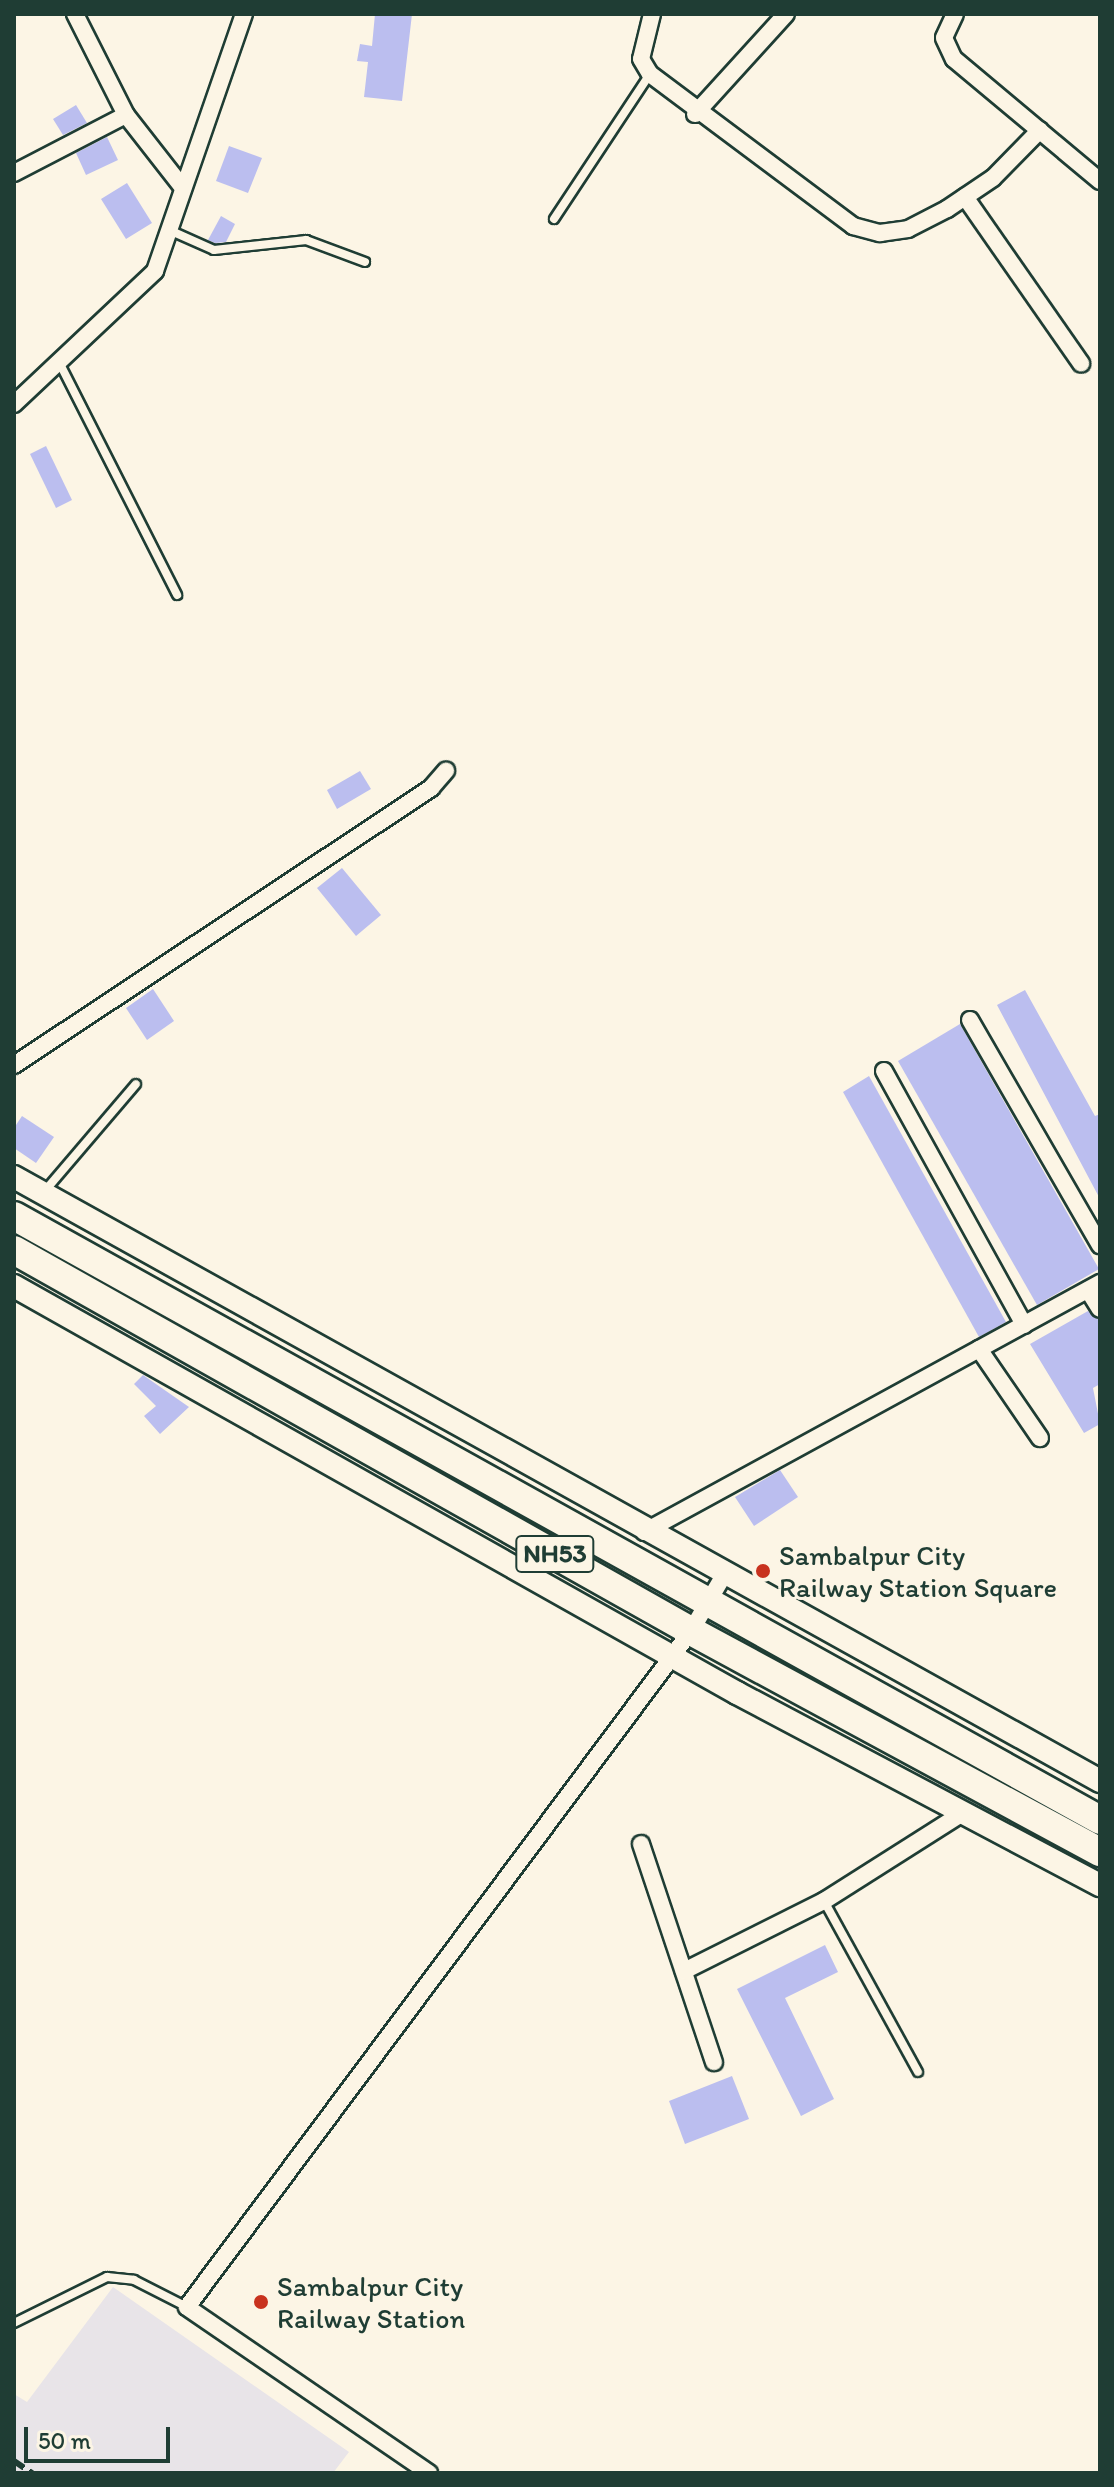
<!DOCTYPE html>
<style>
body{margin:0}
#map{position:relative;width:1114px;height:2487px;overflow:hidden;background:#fcf5e5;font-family:Itim,sans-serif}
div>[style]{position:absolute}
.built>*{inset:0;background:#e8e4e8}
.building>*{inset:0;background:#bbbeef}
.roads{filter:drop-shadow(2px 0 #1f3d34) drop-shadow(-2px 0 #1f3d34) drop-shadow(0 2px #1f3d34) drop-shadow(0 -2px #1f3d34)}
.lane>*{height:8px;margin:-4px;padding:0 4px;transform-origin:4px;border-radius:4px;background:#fcf5e5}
.street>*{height:16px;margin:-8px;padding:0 8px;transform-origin:8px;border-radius:8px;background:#fcf5e5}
.secondary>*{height:22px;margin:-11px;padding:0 11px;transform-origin:11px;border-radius:11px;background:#fcf5e5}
.highway>*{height:28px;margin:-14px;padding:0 14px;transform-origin:14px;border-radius:14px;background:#fcf5e5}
.rail>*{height:6px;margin-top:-3px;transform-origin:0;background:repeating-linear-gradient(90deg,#1f3d34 0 12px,transparent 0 18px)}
.dots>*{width:22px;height:22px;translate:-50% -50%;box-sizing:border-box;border:4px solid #fcf5e5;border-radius:50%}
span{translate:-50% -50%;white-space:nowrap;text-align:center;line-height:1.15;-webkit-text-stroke:6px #fcf5e5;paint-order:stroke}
.shield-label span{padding:2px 6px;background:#fcf5e5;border:2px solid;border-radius:6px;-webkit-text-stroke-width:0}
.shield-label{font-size:26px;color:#1f3d34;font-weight:700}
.poi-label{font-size:28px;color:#1f3d34}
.left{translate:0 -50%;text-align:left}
.frame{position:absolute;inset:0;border:16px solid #1f3d34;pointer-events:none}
.scale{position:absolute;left:24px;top:2427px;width:146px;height:36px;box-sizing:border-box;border:4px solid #1f3d34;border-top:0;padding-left:10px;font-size:24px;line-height:28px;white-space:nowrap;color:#1f3d34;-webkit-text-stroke:6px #fcf5e5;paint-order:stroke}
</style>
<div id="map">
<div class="built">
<div style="clip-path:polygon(113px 2287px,349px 2452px,333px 2473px,14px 2473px,14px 2394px,27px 2402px)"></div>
</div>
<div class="building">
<div style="clip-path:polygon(375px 14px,412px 14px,402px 101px,364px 97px,368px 62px,357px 61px,360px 44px,372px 46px)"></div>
<div style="clip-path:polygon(76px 105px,87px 123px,63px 135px,53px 119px)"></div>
<div style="clip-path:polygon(107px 137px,118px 160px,86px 175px,76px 153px)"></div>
<div style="clip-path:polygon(229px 146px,262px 158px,248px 193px,216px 181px)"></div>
<div style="clip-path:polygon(127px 183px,152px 223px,126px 239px,101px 199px)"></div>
<div style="clip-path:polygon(221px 216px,235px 224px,226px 242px,215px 243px,208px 240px)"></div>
<div style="clip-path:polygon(46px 446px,72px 500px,56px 508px,30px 454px)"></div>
<div style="clip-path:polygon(360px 771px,371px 789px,337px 809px,327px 790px)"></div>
<div style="clip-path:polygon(342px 868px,381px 915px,356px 936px,317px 888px)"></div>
<div style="clip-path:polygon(153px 989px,174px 1021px,147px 1040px,126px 1008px)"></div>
<div style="clip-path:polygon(1025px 990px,1095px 1116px,1100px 1114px,1100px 1199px,997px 1005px)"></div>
<div style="clip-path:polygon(960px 1024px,1099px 1269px,1037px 1305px,898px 1061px)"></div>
<div style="clip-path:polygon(869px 1076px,1006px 1322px,979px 1337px,843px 1092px)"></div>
<div style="clip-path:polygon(22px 1116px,54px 1137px,36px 1163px,14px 1148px,14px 1128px)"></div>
<div style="clip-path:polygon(1088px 1311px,1100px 1321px,1100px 1384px,1093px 1388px,1100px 1424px,1084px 1433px,1030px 1344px)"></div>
<div style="clip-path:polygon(143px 1375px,189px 1407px,160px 1434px,144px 1416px,156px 1406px,134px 1384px)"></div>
<div style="clip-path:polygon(780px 1470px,798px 1497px,754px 1526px,735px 1497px)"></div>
<div style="clip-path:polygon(825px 1945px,838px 1972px,785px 1998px,834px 2099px,801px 2116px,737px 1989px)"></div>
<div style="clip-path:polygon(732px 2076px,749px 2119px,685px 2144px,669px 2101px)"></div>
</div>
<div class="roads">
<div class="lane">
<div style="left:554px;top:219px;width:174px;rotate:-56.5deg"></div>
<div style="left:169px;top:230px;width:49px;rotate:24deg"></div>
<div style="left:214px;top:250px;width:93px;rotate:-6.2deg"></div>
<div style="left:306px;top:240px;width:63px;rotate:20.4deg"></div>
<div style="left:60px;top:364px;width:259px;rotate:63.1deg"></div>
<div style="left:43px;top:1193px;width:143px;rotate:-49.5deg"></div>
<div style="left:824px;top:1901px;width:195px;rotate:61.2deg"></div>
<div style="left:14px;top:2323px;width:104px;rotate:-26.3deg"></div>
<div style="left:107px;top:2277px;width:27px;rotate:6deg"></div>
<div style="left:134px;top:2280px;width:59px;rotate:27deg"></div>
</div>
<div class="street">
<div style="left:75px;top:14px;width:113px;rotate:63.2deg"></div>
<div style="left:126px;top:115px;width:93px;rotate:52deg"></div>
<div style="left:652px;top:14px;width:46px;rotate:103.7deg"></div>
<div style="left:641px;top:59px;width:17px;rotate:59deg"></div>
<div style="left:650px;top:74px;width:254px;rotate:36.8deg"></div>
<div style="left:853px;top:226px;width:28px;rotate:15deg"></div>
<div style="left:880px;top:233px;width:28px;rotate:-8deg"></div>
<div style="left:908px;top:229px;width:44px;rotate:-27.1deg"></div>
<div style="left:947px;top:209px;width:55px;rotate:-34deg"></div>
<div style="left:993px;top:178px;width:67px;rotate:-45.6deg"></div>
<div style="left:955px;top:14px;width:26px;rotate:115deg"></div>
<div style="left:944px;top:38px;width:23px;rotate:65deg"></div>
<div style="left:954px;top:59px;width:190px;rotate:39.9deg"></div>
<div style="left:695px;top:114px;width:135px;rotate:-47.7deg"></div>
<div style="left:14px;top:173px;width:126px;rotate:-27.4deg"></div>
<div style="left:965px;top:197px;width:203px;rotate:55.1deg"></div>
<div style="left:14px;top:404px;width:194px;rotate:-43.3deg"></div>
<div style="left:155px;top:271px;width:272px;rotate:-70.9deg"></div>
<div style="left:970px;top:1020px;width:260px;rotate:60deg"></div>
<div style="left:14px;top:1065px;width:501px;rotate:-33.59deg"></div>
<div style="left:431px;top:788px;width:23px;rotate:-49deg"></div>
<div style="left:884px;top:1071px;width:290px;rotate:61.1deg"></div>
<div style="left:1088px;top:1290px;width:22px;rotate:58deg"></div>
<div style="left:979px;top:1349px;width:108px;rotate:55.6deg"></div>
<div style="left:644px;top:1532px;width:520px;rotate:-28.64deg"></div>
<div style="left:641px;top:1844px;width:230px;rotate:71.5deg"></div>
<div style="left:684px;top:1971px;width:157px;rotate:-26.6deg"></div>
<div style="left:824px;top:1901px;width:166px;rotate:-32.4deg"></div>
<div style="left:429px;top:2473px;width:293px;rotate:-145.6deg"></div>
<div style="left:187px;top:2307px;width:843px;rotate:-53.29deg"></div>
<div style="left:691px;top:1631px;width:65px;rotate:-59.5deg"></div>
</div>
<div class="secondary">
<div style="left:14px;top:1177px;width:1243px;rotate:29.08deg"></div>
<div style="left:14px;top:1286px;width:830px;rotate:29.38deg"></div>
<div style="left:737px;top:1693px;width:411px;rotate:27.9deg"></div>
</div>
<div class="highway">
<div style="left:14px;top:1216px;width:1243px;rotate:29.08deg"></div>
<div style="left:14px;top:1250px;width:777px;rotate:29.37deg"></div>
<div style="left:691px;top:1631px;width:465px;rotate:28.4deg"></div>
</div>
</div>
<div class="rail">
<div style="left:14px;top:2461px;width:22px;rotate:34deg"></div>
</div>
<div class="dots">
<div style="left:763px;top:1571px;background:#c8321e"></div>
<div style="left:261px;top:2302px;background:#c8321e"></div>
</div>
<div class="shield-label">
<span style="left:555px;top:1554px">NH53</span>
</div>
<div class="poi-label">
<span class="left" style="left:779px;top:1571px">Sambalpur City<br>Railway Station Square</span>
<span class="left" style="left:277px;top:2302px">Sambalpur City<br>Railway Station</span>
</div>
<div class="frame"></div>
<div class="scale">50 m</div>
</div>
